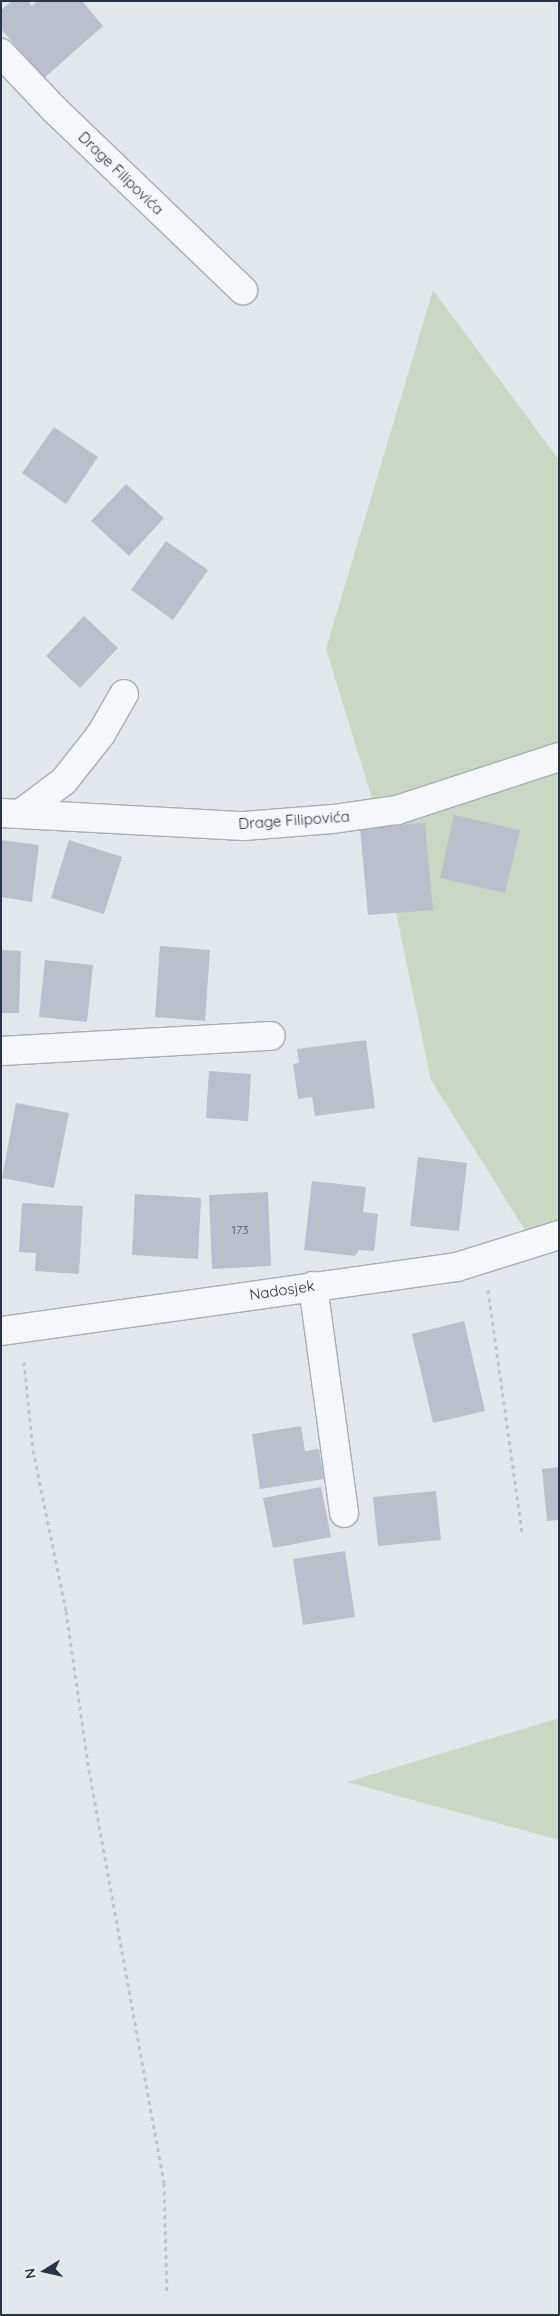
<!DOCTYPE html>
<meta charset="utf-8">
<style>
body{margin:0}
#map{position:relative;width:560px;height:2316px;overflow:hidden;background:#e2e7ec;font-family:Quicksand,sans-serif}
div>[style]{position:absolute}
.green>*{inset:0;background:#c9d7c3}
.building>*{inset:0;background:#b9c0cb}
.path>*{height:3px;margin-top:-1.5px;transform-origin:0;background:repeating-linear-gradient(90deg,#c0c5cb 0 4px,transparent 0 8px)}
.roads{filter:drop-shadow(1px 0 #a6aeb7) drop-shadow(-1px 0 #a6aeb7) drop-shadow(0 1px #a6aeb7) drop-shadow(0 -1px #a6aeb7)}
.minor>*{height:28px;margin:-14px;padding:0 14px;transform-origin:14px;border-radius:14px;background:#f6f7fa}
span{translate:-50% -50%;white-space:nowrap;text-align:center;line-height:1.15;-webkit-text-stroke:4px #f3f6f9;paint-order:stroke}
.number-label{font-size:12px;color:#4c5867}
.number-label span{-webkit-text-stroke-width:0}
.street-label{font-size:15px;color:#283546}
.frame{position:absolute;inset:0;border:2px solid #283546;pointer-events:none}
.north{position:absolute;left:20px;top:2246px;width:50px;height:50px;-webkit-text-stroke:4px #f3f6f9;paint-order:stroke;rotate:260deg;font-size:14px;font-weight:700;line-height:20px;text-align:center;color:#283546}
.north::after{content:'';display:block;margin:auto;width:18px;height:22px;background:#283546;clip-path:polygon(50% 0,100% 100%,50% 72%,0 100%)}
</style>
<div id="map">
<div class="green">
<div style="clip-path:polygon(433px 290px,559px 460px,559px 1230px,530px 1238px,431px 1080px,372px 798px,326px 649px)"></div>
<div style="clip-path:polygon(559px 1718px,559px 1840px,347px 1782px)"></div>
</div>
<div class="building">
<div style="clip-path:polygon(12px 1px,28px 1px,32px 6px,38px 1px,82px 1px,103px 26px,44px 78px,1px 29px,1px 10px)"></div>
<div style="clip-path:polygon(54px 427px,98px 457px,66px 504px,22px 473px)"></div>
<div style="clip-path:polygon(126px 484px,164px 518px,129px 556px,91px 521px)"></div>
<div style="clip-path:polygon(166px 541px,208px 570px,173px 620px,131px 590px)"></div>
<div style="clip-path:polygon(84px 616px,118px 648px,80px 688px,46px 656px)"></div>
<div style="clip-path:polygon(454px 815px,520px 830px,505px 893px,440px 878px)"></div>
<div style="clip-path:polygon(425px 823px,433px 910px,368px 915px,360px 828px)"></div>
<div style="clip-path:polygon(1px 840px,39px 845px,32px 902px,1px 897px)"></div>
<div style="clip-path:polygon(69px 840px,122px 857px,104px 914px,51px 898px)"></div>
<div style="clip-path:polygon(160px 946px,210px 950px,205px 1021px,155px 1017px)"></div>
<div style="clip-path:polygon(1px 950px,21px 951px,19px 1013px,1px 1013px)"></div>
<div style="clip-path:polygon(45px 960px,93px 965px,87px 1022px,39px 1017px)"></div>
<div style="clip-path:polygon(366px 1040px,375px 1108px,315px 1116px,312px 1097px,298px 1099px,293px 1064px,299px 1063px,297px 1049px)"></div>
<div style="clip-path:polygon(209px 1071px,251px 1074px,248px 1121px,206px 1118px)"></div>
<div style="clip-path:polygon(16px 1103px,69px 1113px,54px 1188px,2px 1178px)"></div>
<div style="clip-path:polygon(418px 1157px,467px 1163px,459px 1231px,410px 1226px)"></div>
<div style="clip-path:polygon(312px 1181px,366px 1187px,363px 1212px,378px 1214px,374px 1251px,359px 1250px,355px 1256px,304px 1250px)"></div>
<div style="clip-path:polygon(268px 1192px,271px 1266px,212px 1269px,209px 1195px)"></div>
<div style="clip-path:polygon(135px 1194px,201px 1198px,198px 1259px,132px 1255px)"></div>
<div style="clip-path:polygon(22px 1203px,83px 1206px,79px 1274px,35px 1271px,36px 1253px,19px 1252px)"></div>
<div style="clip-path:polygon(464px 1321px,485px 1411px,433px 1423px,412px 1334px)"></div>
<div style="clip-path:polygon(301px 1426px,305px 1451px,319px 1449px,324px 1479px,260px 1489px,252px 1434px)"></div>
<div style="clip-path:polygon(559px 1467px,559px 1520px,547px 1521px,542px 1469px)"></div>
<div style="clip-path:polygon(321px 1487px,331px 1537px,273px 1548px,263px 1498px)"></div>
<div style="clip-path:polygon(436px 1491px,441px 1540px,378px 1546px,373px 1497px)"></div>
<div style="clip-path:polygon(345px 1551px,355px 1617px,303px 1625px,293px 1559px)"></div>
</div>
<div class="path">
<div style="left:488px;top:1290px;width:244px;rotate:82deg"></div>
<div style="left:24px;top:1362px;width:88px;rotate:84.2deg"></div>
<div style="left:33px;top:1450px;width:164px;rotate:78.4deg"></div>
<div style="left:66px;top:1611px;width:161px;rotate:81.8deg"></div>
<div style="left:89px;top:1770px;width:420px;rotate:79.7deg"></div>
<div style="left:164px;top:2183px;width:111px;rotate:88.5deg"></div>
</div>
<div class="roads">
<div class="minor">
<div style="left:1px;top:53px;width:77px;rotate:46.6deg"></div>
<div style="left:54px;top:109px;width:262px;rotate:43.8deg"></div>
<div style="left:1px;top:813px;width:243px;rotate:3.1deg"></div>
<div style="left:244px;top:826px;width:89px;rotate:-4.5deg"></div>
<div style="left:333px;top:819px;width:65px;rotate:-8deg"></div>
<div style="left:397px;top:810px;width:170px;rotate:-18.1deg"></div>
<div style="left:20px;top:814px;width:55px;rotate:-36.9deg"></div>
<div style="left:64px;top:781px;width:60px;rotate:-51.8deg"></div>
<div style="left:101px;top:734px;width:46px;rotate:-60.1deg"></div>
<div style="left:1px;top:1051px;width:270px;rotate:-3.2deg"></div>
<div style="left:313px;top:1286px;width:229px;rotate:82.2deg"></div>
<div style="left:1px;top:1331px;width:460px;rotate:-8deg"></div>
<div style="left:457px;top:1267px;width:107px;rotate:-17.4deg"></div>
</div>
</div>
<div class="number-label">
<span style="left:240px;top:1230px">173</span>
</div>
<div class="street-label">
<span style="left:121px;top:173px;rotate:44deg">Drage Filipovića</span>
<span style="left:294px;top:820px;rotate:-4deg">Drage Filipovića</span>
<span style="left:282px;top:1290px;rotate:-8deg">Nadosjek</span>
</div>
<div class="frame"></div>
<div class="north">N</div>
</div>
